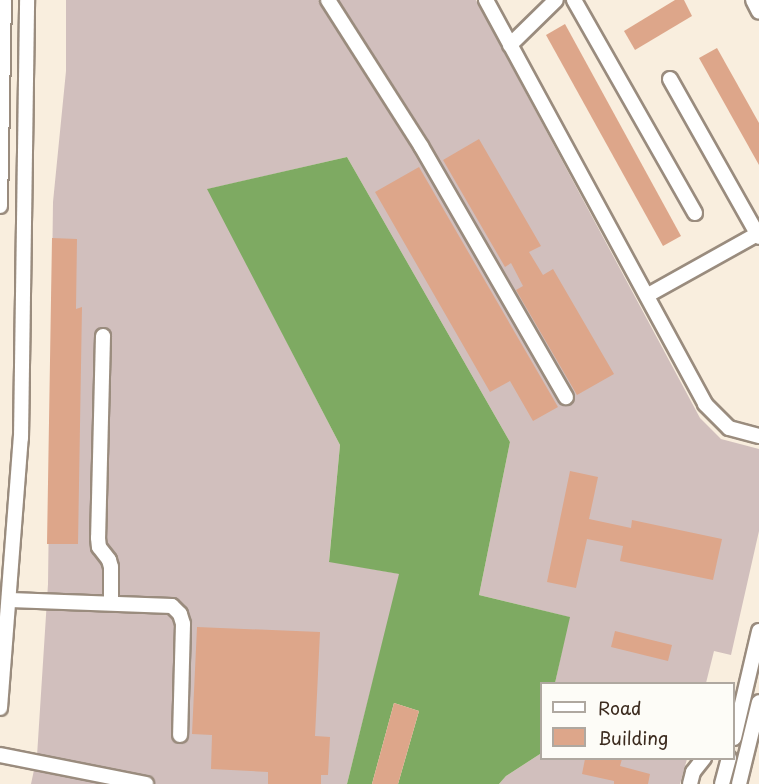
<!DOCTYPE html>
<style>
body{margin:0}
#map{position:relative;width:759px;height:784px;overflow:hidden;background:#f9eede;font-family:"Playpen Sans",sans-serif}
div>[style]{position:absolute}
.industrial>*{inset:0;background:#d1bfbd}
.forest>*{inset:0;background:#7eaa62}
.building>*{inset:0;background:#dda68a}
.roads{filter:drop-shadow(2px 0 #9a8c7e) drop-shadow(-2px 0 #9a8c7e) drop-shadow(0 2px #9a8c7e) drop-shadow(0 -2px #9a8c7e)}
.minor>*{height:14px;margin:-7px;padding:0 7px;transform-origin:7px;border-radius:7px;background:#fff}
span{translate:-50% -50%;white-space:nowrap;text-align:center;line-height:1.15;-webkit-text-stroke:5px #fdfcf7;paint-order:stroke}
.legend{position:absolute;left:540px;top:682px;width:195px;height:78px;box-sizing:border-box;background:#fdfcf7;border:2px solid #afa8a0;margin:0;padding:8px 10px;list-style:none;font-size:18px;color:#3b2a1e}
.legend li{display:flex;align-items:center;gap:12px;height:30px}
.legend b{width:30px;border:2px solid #afa8a0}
</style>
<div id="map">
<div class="industrial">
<div style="clip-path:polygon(66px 0,476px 0,700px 418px,721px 439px,759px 449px,759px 531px,731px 655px,714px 651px,706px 683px,555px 683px,569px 617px,479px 595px,510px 442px,347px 157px,208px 189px,340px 445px,329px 561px,400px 574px,347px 784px,31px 784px,37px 756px,48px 584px,53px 202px,66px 71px)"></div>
<div style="clip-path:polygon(541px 747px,542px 758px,687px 759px,680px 784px,499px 784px,506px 776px,540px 754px)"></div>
</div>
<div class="forest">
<div style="clip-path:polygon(347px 157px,510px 442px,479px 595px,570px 617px,555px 683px,542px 684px,540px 754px,506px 776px,499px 784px,398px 784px,419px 711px,394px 703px,372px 784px,347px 784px,399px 574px,329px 562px,340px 445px,207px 189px)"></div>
</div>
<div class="building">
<div style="clip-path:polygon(675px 0,684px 0,692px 16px,635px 50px,624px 31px)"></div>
<div style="clip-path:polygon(565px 24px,681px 236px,663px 246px,546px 35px)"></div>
<div style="clip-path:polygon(717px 48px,759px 123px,759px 165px,699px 58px)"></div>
<div style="clip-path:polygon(479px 139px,541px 246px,529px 252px,543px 275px,553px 269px,614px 374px,577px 395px,516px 290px,523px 286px,511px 263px,505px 267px,443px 160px)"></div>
<div style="clip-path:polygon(419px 167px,558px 407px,533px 421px,510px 381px,490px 392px,375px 192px)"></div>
<div style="clip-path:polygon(52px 238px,77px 239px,76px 309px,82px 307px,78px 544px,47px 544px)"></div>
<div style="clip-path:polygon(570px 471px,598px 477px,589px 519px,631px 528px,632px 520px,722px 539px,713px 580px,620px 561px,623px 546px,587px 539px,576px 588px,547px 582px)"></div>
<div style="clip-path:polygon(197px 627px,320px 632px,315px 736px,330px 737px,328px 775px,321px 775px,321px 784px,268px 784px,268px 772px,211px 769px,212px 735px,192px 734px)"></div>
<div style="clip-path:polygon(615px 631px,672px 645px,668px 661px,611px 647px)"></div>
<div style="clip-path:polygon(394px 703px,419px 711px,398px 784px,372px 784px)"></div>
<div style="clip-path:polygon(585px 759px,622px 759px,620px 766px,650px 774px,648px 784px,614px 784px,614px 781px,582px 774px)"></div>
</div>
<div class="roads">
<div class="minor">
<div style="left:328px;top:0;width:173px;rotate:57.5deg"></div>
<div style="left:421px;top:146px;width:290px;rotate:60deg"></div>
<div style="left:486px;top:0;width:460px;rotate:61.5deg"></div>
<div style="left:705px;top:404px;width:34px;rotate:45deg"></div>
<div style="left:729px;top:428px;width:31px;rotate:15deg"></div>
<div style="left:574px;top:0;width:245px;rotate:60.4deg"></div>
<div style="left:753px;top:0;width:13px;rotate:63deg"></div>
<div style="left:510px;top:45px;width:64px;rotate:-44.4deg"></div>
<div style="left:670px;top:79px;width:181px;rotate:60.6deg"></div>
<div style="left:0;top:206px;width:206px;rotate:-88.9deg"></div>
<div style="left:648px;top:295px;width:125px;rotate:-29.2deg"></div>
<div style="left:103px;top:336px;width:202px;rotate:91.4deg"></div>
<div style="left:98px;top:538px;width:9px;rotate:84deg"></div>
<div style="left:99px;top:547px;width:16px;rotate:52deg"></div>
<div style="left:109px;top:560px;width:7px;rotate:74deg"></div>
<div style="left:111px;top:567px;width:35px;rotate:90deg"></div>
<div style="left:10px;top:600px;width:162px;rotate:2.1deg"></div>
<div style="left:172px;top:606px;width:11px;rotate:45deg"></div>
<div style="left:180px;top:614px;width:10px;rotate:73deg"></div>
<div style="left:183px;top:624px;width:111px;rotate:91.5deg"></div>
<div style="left:0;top:708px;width:271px;rotate:-85.6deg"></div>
<div style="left:21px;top:438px;width:438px;rotate:-89.2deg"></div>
<div style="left:734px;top:738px;width:110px;rotate:-76.8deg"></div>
<div style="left:0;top:755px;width:149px;rotate:11.2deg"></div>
<div style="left:690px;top:784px;width:12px;rotate:-76deg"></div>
<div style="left:693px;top:772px;width:18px;rotate:-52deg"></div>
<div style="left:722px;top:784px;width:27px;rotate:-75deg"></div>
<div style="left:739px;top:784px;width:84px;rotate:-76.3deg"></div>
</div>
</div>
<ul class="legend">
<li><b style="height:8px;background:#fff"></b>Road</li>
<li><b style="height:16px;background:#dda68a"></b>Building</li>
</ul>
</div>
